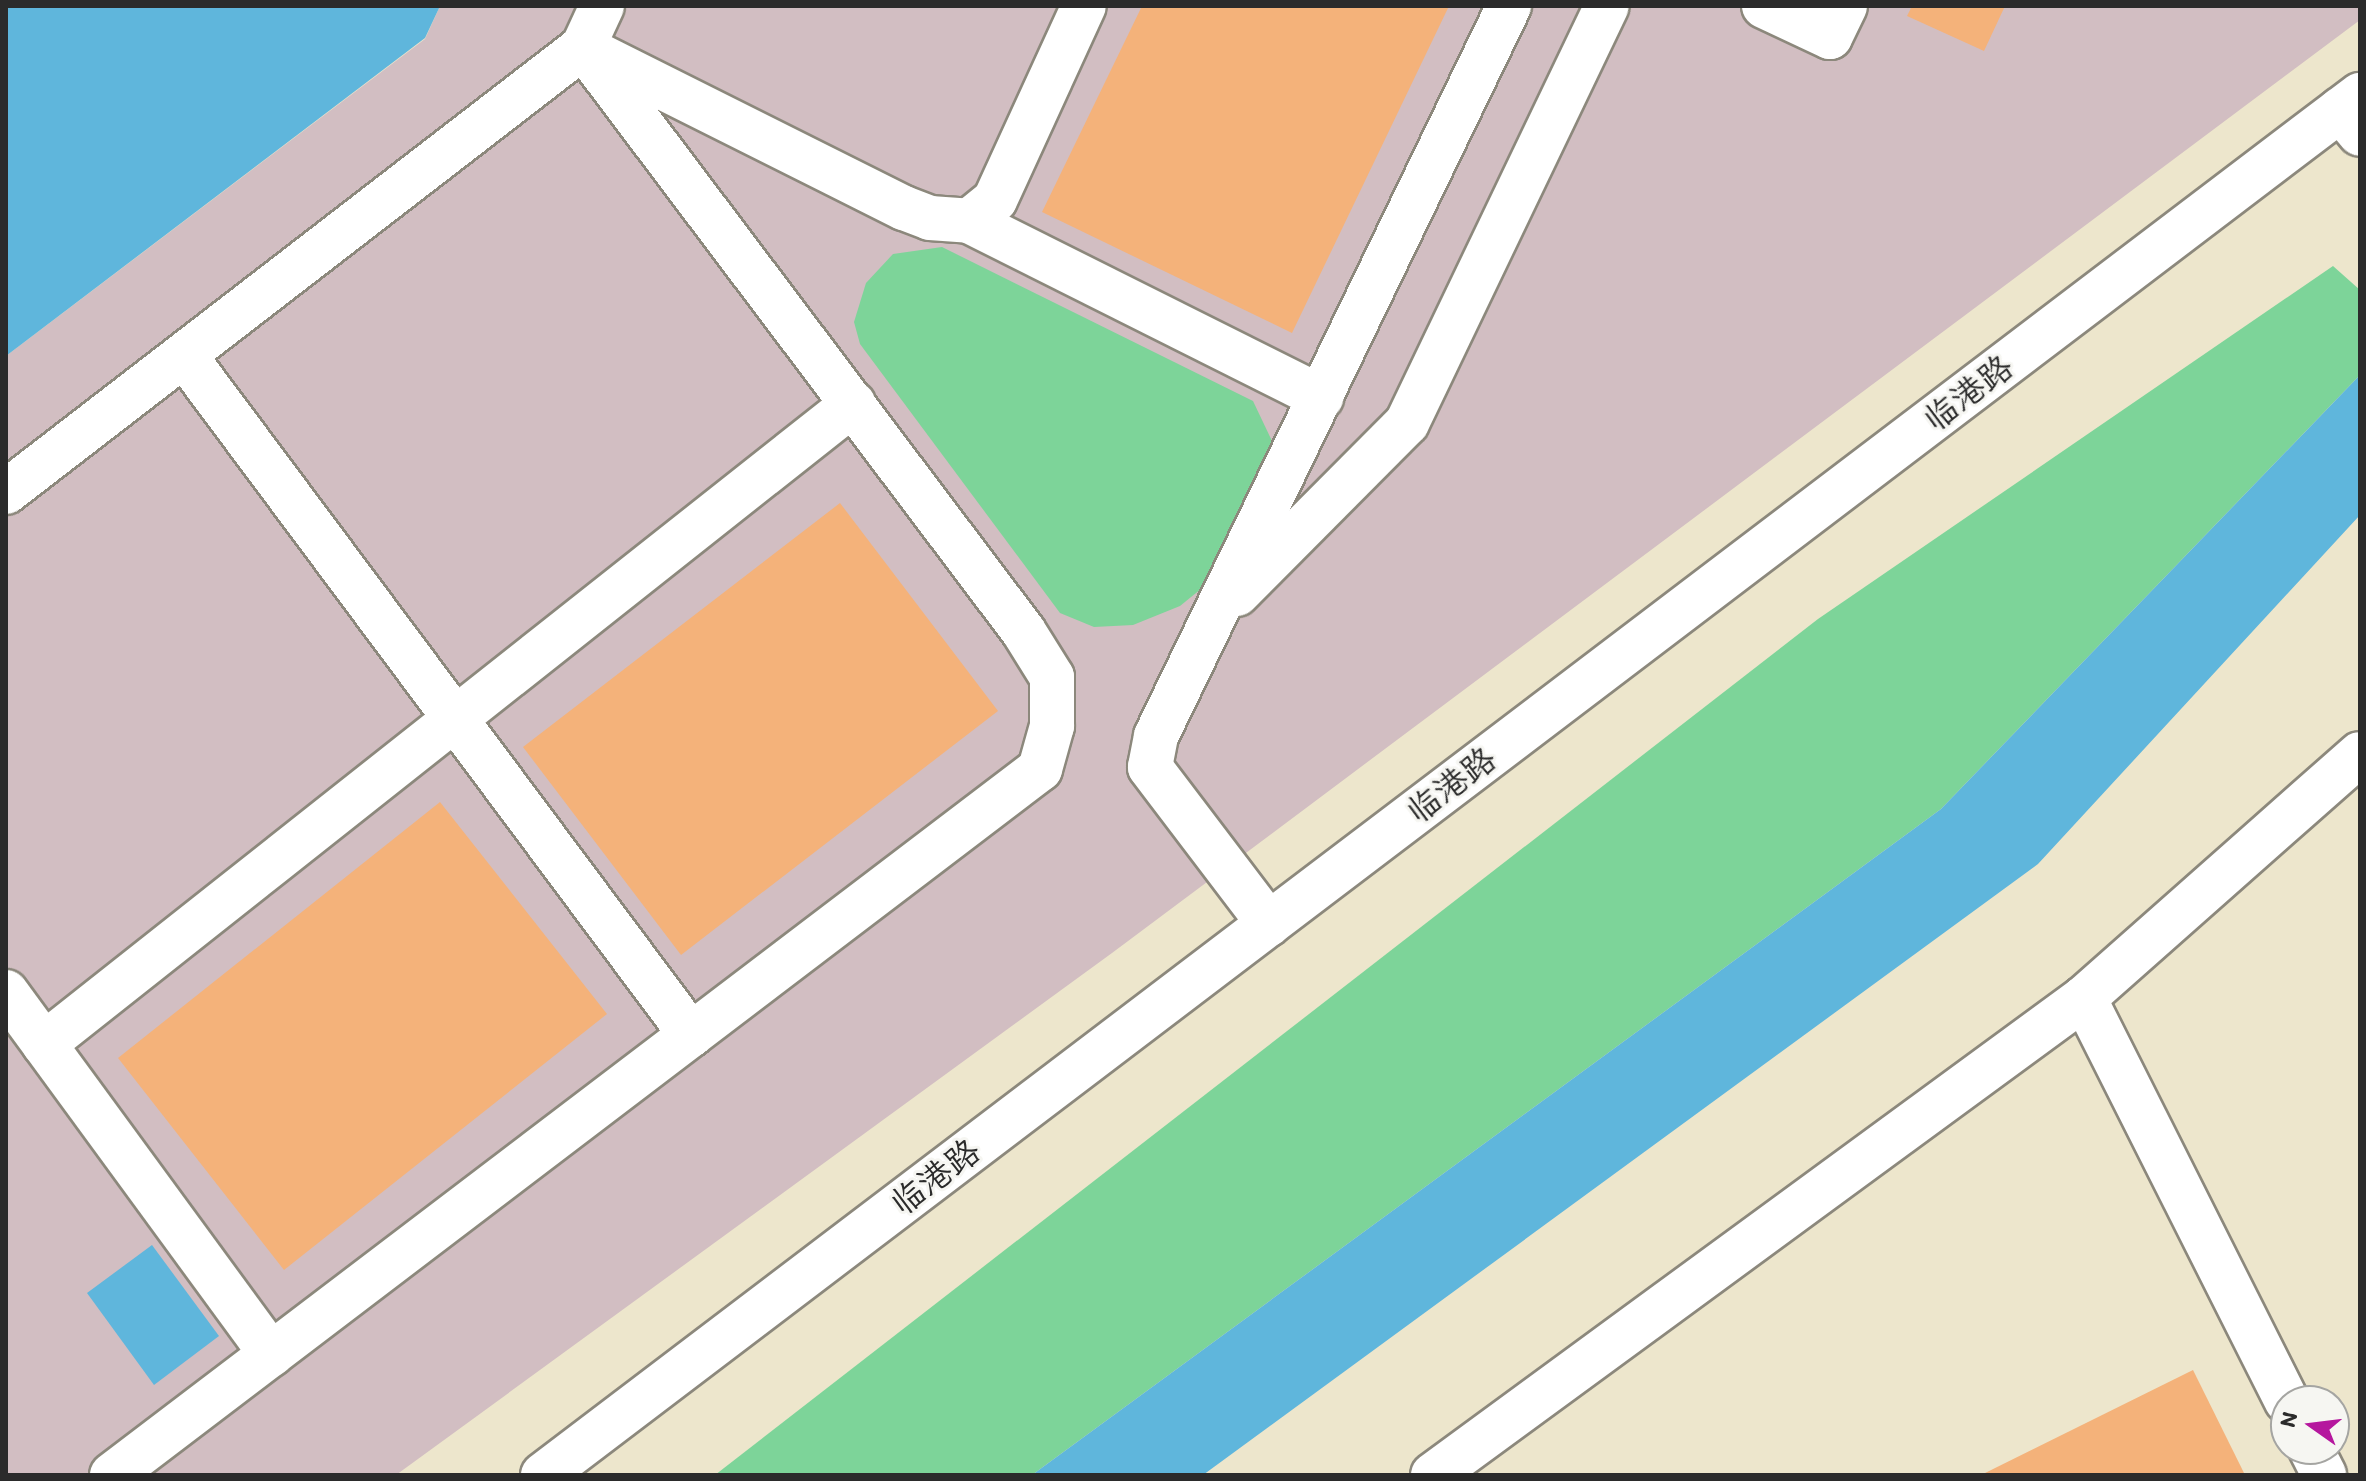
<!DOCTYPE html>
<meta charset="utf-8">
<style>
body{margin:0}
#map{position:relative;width:2366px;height:1481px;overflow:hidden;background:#ede6cc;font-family:Itim,"LXGW WenKai TC",sans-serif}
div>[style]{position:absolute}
.industrial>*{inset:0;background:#d2bec2}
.green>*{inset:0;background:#7dd499}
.water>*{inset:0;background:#5fb6dc}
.building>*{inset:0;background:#f4b27a}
.roads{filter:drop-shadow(2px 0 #8c887c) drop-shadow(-2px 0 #8c887c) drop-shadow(0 2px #8c887c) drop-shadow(0 -2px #8c887c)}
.minor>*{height:44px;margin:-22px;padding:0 22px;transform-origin:22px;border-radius:22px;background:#fff}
.major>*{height:44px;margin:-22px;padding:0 22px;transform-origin:22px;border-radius:22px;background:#fff}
span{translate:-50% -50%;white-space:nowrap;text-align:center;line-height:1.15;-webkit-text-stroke:6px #f6f6f2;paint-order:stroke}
.street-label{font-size:34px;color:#2b2b2b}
.frame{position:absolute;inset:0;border:8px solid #2b2b2b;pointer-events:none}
.north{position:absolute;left:2270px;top:1385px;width:80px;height:80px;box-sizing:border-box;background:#f6f6f2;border:2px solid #a5a5a2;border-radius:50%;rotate:284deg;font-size:22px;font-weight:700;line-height:32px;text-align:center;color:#2b2b2b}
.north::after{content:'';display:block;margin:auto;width:28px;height:36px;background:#b5179e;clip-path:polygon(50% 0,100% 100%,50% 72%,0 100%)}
</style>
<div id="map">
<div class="industrial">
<div style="clip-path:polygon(440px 6px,2360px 6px,2360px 20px,1112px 953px,396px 1475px,6px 1475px,6px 356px,425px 39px)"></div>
</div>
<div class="green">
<div style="clip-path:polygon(942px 247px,1253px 401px,1273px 443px,1223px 571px,1180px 606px,1133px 625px,1094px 627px,1060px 613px,860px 344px,854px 322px,866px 283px,893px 254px)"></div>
<div style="clip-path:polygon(2333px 266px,2360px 290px,2360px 375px,1941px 809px,1032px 1475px,715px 1475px,1818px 619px)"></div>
</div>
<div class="water">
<div style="clip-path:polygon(6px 6px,440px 6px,425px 38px,6px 356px)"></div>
<div style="clip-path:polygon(2360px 375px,2360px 515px,2038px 864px,1203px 1475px,1032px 1475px,1941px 809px)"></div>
<div style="clip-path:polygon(152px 1245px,219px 1336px,154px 1385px,87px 1293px)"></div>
</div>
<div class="building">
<div style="clip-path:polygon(1142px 6px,1449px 6px,1292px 333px,1042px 212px)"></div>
<div style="clip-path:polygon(1912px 6px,2005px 6px,1984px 51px,1907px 16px)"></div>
<div style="clip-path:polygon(840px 503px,998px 711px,681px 955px,523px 747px)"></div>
<div style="clip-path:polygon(440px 802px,607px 1014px,284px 1270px,118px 1058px)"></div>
<div style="clip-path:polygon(2193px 1370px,2245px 1475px,1981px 1475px)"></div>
</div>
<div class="roads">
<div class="minor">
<div style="left:1764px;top:6px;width:73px;rotate:25.2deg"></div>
<div style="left:1830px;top:37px;width:34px;rotate:-64deg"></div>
<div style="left:592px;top:52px;width:349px;rotate:26.6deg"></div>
<div style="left:904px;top:208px;width:28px;rotate:21deg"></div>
<div style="left:930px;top:218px;width:39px;rotate:4deg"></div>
<div style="left:969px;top:221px;width:33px;rotate:-39deg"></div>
<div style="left:995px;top:200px;width:213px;rotate:-65.4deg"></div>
<div style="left:2340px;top:110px;width:31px;rotate:50deg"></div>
<div style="left:969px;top:221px;width:394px;rotate:26.6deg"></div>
<div style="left:184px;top:355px;width:848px;rotate:53.29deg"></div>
<div style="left:6px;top:492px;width:729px;rotate:-37.64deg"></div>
<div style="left:583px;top:47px;width:45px;rotate:-65.1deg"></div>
<div style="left:1237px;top:594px;width:241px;rotate:-45.2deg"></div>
<div style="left:1407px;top:423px;width:462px;rotate:-64.4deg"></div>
<div style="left:1269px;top:924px;width:197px;rotate:-127.2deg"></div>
<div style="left:1150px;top:767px;width:32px;rotate:-79deg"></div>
<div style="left:1156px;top:736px;width:811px;rotate:-64.19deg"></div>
<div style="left:6px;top:992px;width:449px;rotate:53.8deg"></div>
<div style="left:2084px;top:998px;width:451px;rotate:63.3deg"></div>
<div style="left:44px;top:1044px;width:1032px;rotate:-38.35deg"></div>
<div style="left:2311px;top:1449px;width:29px;rotate:63deg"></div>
<div style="left:112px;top:1475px;width:1166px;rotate:-37.26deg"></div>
<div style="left:1040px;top:769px;width:45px;rotate:-74.4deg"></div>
<div style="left:1052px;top:726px;width:49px;rotate:-90deg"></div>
<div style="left:1052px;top:677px;width:53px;rotate:-121.9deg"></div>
<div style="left:1024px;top:632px;width:733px;rotate:-127.01deg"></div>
<div style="left:1433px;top:1475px;width:807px;rotate:-36.23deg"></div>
<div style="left:2084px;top:998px;width:368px;rotate:-41.5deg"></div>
</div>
<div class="major">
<div style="left:543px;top:1475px;width:2282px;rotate:-37.22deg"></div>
</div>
</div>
<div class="street-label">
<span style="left:1968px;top:393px;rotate:-37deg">临港路</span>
<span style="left:1451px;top:785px;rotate:-37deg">临港路</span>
<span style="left:935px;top:1177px;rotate:-37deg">临港路</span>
</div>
<div class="frame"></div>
<div class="north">N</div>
</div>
